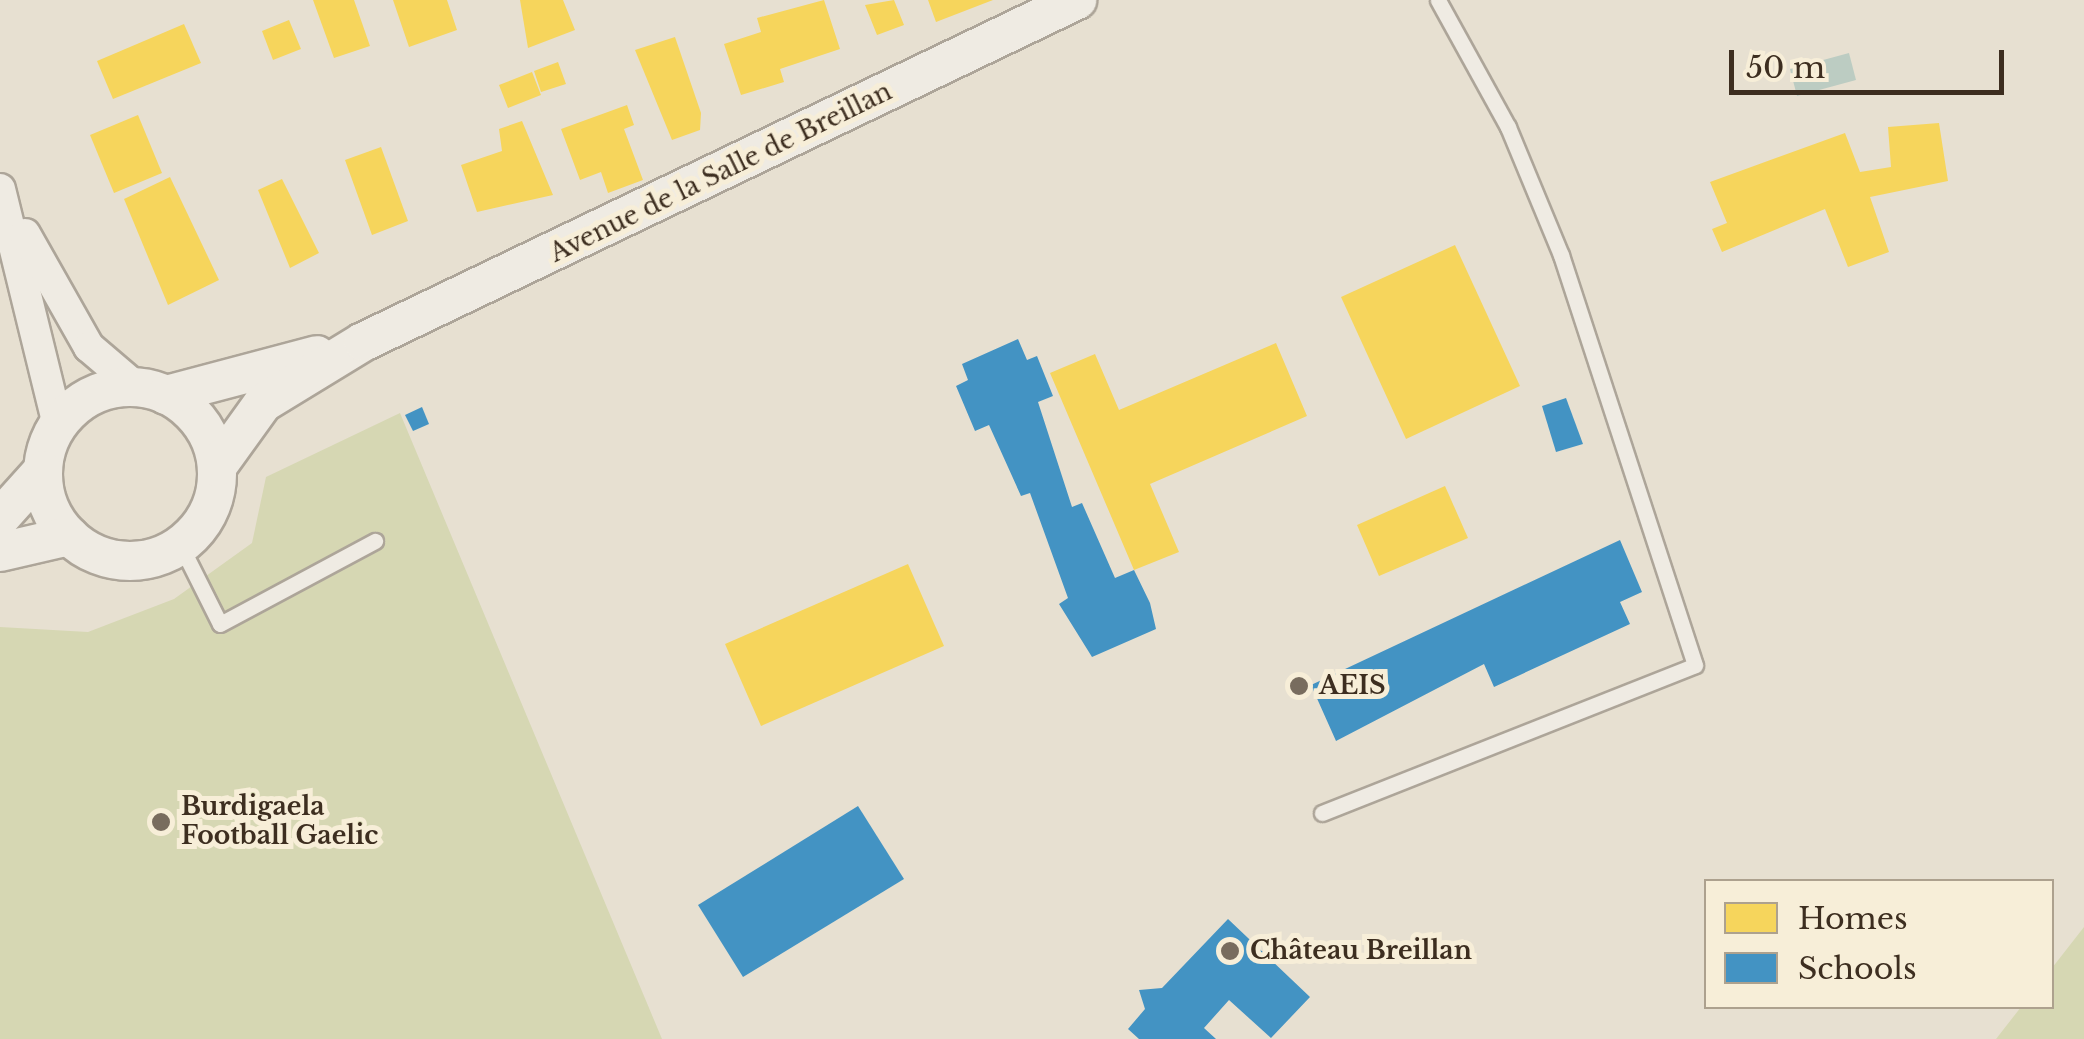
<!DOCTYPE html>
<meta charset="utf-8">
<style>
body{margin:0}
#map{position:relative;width:2084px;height:1039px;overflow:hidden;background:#e7e0d1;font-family:"Libre Baskerville",serif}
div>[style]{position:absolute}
.green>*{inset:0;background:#d6d7b3}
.water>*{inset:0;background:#bcccc2}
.homes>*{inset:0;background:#f6d55c}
.schools>*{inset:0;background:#4393c3}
.roads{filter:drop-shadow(2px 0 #ada599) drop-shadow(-2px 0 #ada599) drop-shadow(0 2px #ada599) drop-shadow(0 -2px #ada599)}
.service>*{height:15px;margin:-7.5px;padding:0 7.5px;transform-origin:7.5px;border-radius:7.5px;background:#efebe3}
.minor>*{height:30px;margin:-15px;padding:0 15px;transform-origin:15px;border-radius:15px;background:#efebe3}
.tertiary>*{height:38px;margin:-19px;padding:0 19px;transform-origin:19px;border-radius:19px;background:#efebe3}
.tertiary>.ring{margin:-19px;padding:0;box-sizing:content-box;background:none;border:38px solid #efebe3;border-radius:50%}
.dots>*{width:28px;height:28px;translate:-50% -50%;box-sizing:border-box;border:5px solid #f7eed8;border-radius:50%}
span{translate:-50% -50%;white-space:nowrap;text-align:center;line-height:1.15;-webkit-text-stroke:10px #f7eed8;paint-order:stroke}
.street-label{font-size:25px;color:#3d2e20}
.poi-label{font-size:25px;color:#3d2e20;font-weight:700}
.left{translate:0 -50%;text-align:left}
.legend{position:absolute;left:1704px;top:879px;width:350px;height:130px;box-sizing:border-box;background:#f7eed8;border:2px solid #ada18e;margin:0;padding:12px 18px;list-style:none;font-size:30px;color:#3d2e20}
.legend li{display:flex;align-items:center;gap:20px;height:50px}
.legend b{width:50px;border:2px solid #ada18e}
.scale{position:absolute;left:1729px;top:50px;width:275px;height:45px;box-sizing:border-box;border:5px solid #3d2e20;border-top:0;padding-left:12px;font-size:30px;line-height:35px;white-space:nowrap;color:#3d2e20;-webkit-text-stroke:8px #f7eed8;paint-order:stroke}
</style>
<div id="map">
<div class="green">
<div style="clip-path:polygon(400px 413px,662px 1039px,0 1039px,0 627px,88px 632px,174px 599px,252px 543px,266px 477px)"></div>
<div style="clip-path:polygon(2084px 927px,2084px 1039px,1996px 1039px,2021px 1007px,2052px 1006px,2052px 968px)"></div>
</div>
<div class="water">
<div style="clip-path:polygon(1849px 53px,1856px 80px,1797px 96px,1790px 69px)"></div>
</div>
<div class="homes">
<div style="clip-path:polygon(313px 0,354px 0,370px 46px,334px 58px)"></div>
<div style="clip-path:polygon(393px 0,447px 0,457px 30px,409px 47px)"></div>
<div style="clip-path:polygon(520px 0,563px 0,575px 30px,528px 48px)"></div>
<div style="clip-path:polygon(824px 0,840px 49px,780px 69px,784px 82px,741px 95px,724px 44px,761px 32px,757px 18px)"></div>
<div style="clip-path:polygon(894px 0,904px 25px,877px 35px,865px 5px)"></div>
<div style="clip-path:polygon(928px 0,993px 0,936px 22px)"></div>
<div style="clip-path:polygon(289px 20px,301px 49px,273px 60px,262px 31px)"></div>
<div style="clip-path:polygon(184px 24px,201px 63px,113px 99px,97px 61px)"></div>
<div style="clip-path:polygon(675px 37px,701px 113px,700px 130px,672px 140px,635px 50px)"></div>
<div style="clip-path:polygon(558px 62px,566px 84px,541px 92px,534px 71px)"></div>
<div style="clip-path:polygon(532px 72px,541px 95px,508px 108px,499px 85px)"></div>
<div style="clip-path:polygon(627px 105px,634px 125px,624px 129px,643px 180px,608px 193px,601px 172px,580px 180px,561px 129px)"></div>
<div style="clip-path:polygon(138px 115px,162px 173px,114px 193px,90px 135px)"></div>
<div style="clip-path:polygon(522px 121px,553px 195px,477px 212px,461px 165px,502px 151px,499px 129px)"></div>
<div style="clip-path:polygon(1939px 123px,1948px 181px,1870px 197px,1889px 252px,1848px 267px,1825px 209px,1722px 252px,1712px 229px,1727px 223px,1710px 182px,1845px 133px,1860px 172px,1891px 167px,1888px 127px)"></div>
<div style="clip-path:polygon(381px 147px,408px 221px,372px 235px,345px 160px)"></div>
<div style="clip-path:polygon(170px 177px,219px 280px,168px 305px,124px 199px)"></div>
<div style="clip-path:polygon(282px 179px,319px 253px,290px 268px,258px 190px)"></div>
<div style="clip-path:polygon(1455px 245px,1520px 386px,1406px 439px,1341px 297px)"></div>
<div style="clip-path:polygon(1276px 343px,1307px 416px,1150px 484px,1179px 552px,1134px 570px,1050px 373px,1095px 354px,1119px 410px)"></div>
<div style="clip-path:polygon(1445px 486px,1468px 538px,1379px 576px,1357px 525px)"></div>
<div style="clip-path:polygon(908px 564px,944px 646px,761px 726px,725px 644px)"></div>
</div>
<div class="schools">
<div style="clip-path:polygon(1018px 339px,1027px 360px,1037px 356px,1053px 396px,1038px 402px,1072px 507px,1082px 503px,1115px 578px,1134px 570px,1150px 603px,1156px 629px,1092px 657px,1059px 604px,1068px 598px,1030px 493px,1021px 496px,989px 425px,975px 431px,956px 386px,968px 380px,962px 364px)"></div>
<div style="clip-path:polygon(1566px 398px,1583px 444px,1556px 452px,1542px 406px)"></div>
<div style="clip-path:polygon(422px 407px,429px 424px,413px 431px,405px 415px)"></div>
<div style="clip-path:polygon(1620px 540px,1642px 592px,1620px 602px,1630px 624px,1494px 687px,1484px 664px,1336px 741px,1311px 685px)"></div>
<div style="clip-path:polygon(858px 806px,904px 879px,743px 977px,698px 905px)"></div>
<div style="clip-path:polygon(1228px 919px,1310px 997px,1271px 1038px,1229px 1000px,1204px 1028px,1216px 1039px,1139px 1039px,1128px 1029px,1145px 1009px,1139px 990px,1162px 988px)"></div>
</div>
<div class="roads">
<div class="service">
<div style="left:180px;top:544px;width:89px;rotate:63.4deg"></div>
<div style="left:220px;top:624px;width:176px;rotate:-28.2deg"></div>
<div style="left:1322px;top:813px;width:401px;rotate:-21.6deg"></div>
<div style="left:1695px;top:665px;width:431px;rotate:-108.1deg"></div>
<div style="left:1561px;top:255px;width:139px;rotate:-112.5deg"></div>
<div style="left:1508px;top:127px;width:145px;rotate:-118.9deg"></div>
</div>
<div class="minor">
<div style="left:0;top:189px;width:243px;rotate:76.2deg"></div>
<div style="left:25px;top:234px;width:130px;rotate:60.5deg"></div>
<div style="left:89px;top:347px;width:62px;rotate:40.4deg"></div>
</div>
<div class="tertiary">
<div class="ring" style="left:43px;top:387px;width:136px;height:136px"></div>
<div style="left:166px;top:395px;width:156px;rotate:-14.8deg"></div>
<div style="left:217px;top:467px;width:79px;rotate:-54.3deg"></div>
<div style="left:263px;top:403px;width:117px;rotate:-31.4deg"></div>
<div style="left:363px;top:342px;width:792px;rotate:-25.59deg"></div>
<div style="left:0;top:518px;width:64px;rotate:-48.1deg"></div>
<div style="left:0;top:552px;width:71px;rotate:-13.1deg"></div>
</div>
</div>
<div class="dots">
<div style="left:1299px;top:686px;background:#786c5e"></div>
<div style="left:161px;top:822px;background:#786c5e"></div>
<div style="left:1230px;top:951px;background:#786c5e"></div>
</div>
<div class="street-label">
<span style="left:721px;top:173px;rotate:-26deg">Avenue de la Salle de Breillan</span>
</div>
<div class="poi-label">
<span class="left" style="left:1319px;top:686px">AEIS</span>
<span class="left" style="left:181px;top:822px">Burdigaela<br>Football Gaelic</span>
<span class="left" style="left:1250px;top:951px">Château Breillan</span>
</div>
<ul class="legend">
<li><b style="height:28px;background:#f6d55c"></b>Homes</li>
<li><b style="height:28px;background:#4393c3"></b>Schools</li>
</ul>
<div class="scale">50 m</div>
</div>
